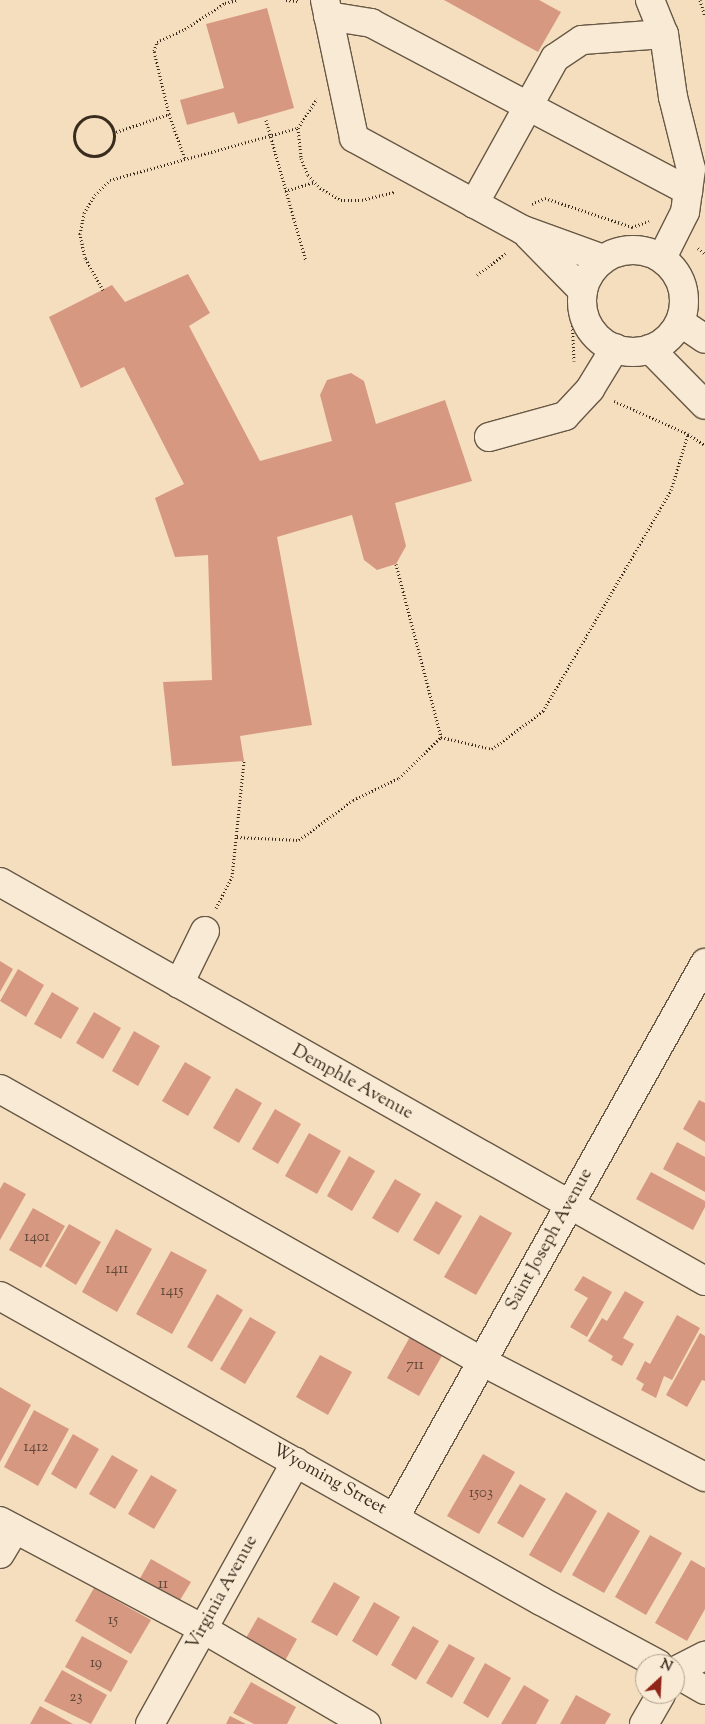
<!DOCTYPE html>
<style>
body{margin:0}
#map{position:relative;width:705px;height:1724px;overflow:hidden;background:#f5debd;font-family:"Sorts Mill Goudy",serif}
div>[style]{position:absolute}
.building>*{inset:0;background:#d79881}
.path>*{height:3px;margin-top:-1.5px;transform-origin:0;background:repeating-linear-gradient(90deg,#392c1e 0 1px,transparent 0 3.5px)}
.path>.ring{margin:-1.5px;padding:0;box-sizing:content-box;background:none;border:3px solid #392c1e;border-radius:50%}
.roads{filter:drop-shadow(1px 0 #685846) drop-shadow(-1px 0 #685846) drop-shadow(0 1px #685846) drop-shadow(0 -1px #685846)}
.minor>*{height:28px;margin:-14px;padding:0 14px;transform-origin:14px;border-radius:14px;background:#f8ead4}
.minor>.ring{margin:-14px;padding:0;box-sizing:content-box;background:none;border:28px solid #f8ead4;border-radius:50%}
span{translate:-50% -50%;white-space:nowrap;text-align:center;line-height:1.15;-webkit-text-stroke:5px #f8ead4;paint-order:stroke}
.number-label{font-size:15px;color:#604737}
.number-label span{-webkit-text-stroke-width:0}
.street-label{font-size:18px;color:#392c1e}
.north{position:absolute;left:635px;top:1654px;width:50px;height:50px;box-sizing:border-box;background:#f8ead4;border:1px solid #ac9e8b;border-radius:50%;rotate:25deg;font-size:14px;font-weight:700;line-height:20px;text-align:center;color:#392c1e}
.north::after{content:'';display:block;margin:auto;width:18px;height:22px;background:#8f2418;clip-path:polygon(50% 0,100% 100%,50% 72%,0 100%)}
</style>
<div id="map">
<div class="building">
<div style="clip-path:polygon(444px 0,539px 0,561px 12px,538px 52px)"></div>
<div style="clip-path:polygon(267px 8px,294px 108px,238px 124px,234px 112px,187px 125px,180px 100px,224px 88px,206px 24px)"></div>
<div style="clip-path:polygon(188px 274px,210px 313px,189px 326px,260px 461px,332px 441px,320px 395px,327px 380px,351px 373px,364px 381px,376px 424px,445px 400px,472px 481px,395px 503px,406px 546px,396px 564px,377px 570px,364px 560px,352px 515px,277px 537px,312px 725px,240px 736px,244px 761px,172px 766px,163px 682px,212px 680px,208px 555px,175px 557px,155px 498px,184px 484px,124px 367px,81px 388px,49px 317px,112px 285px,125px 302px)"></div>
<div style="clip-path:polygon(0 961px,13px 969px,0 992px)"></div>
<div style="clip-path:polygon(18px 969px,44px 985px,26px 1017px,0 1001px)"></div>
<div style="clip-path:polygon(52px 992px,79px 1008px,61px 1039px,34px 1024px)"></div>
<div style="clip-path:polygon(94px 1012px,121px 1028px,103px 1059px,76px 1043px)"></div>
<div style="clip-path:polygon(134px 1031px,160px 1046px,138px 1086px,112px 1071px)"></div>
<div style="clip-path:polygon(185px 1062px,211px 1077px,188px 1116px,162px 1101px)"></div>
<div style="clip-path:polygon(236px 1088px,262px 1103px,239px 1143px,213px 1128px)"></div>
<div style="clip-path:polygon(699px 1100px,705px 1103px,705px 1142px,683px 1129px)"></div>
<div style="clip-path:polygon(275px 1109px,301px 1124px,278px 1164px,252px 1149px)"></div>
<div style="clip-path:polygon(309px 1133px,341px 1151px,317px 1194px,285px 1176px)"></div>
<div style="clip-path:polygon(677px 1142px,705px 1157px,705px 1192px,663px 1169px)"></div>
<div style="clip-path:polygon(349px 1156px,375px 1171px,352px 1211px,327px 1196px)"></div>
<div style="clip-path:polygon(651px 1172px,705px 1201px,705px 1207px,693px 1230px,636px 1199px)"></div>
<div style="clip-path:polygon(395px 1179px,421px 1194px,398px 1233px,372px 1218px)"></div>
<div style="clip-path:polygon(4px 1182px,26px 1194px,0 1240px,0 1189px)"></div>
<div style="clip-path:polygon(436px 1201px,462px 1216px,439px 1255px,413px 1240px)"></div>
<div style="clip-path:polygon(33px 1208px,65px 1226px,41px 1268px,9px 1250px)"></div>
<div style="clip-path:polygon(480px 1215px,512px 1233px,476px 1295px,444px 1277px)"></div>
<div style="clip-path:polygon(69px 1224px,101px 1242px,76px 1285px,45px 1266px)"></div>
<div style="clip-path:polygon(116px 1229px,152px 1249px,117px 1312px,82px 1292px)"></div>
<div style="clip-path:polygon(171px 1251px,207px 1270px,172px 1334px,136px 1314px)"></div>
<div style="clip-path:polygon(583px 1276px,612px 1292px,587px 1337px,570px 1327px,588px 1298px,574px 1290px)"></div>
<div style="clip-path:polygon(625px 1291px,644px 1302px,623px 1338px,634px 1344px,622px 1366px,611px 1360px,613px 1356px,588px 1341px,602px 1318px,607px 1321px)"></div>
<div style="clip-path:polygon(217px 1294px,243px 1310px,212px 1362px,187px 1347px)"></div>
<div style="clip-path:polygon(677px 1315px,700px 1328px,672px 1380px,664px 1376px,656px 1398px,641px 1390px,644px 1384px,636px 1379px,645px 1361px,650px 1364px)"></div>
<div style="clip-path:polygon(250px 1317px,276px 1332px,245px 1384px,220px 1369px)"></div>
<div style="clip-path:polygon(700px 1333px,705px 1336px,705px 1381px,702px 1380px,687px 1407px,666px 1395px)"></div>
<div style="clip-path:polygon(411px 1335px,443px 1354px,419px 1396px,387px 1378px)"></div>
<div style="clip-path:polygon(320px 1355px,352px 1372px,328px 1415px,296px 1397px)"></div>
<div style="clip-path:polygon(0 1387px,31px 1405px,0 1462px)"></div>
<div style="clip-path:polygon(34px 1410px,69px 1429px,38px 1486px,4px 1467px)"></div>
<div style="clip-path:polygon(73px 1434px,99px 1449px,76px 1489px,51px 1474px)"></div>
<div style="clip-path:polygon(483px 1454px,515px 1472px,479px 1534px,447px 1516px)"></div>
<div style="clip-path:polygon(112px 1455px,138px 1470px,115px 1509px,89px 1494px)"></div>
<div style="clip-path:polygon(151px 1475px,177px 1490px,154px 1529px,128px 1514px)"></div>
<div style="clip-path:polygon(520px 1484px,546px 1499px,523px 1538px,497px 1523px)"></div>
<div style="clip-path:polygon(566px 1492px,597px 1511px,561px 1573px,529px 1555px)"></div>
<div style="clip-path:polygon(608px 1512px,640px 1531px,604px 1593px,572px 1575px)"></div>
<div style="clip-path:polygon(650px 1535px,682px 1553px,646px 1615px,615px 1597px)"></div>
<div style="clip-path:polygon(151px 1559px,191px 1582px,174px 1610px,135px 1587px)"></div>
<div style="clip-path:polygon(691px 1560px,705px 1568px,705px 1609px,687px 1641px,655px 1623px)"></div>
<div style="clip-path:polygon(334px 1582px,360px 1597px,337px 1636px,311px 1622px)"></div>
<div style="clip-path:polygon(94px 1588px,151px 1620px,131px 1654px,75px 1621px)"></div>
<div style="clip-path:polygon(374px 1602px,400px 1617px,377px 1656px,352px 1641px)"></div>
<div style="clip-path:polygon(258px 1617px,297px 1639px,281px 1668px,242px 1645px)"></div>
<div style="clip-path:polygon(413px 1626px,439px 1641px,416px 1680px,391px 1665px)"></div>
<div style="clip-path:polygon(82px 1636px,128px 1661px,111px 1692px,65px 1667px)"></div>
<div style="clip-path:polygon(449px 1644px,475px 1658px,452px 1698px,426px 1683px)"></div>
<div style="clip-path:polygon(485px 1663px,511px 1678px,488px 1718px,463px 1703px)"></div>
<div style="clip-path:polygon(62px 1670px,107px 1695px,91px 1724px,44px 1701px)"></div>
<div style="clip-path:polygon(251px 1682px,296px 1707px,287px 1724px,254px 1724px,233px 1713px)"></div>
<div style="clip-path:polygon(524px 1685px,549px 1700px,536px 1724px,501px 1724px)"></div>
<div style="clip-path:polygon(576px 1695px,611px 1714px,605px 1724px,560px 1724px)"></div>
<div style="clip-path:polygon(40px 1706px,73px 1724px,30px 1724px)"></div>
<div style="clip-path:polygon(230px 1716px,246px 1724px,226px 1724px)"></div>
</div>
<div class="path">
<div style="left:286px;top:0;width:12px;rotate:5deg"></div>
<div style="left:700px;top:0;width:17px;rotate:73deg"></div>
<div style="left:169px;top:114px;width:48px;rotate:70.4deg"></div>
<div class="ring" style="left:74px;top:116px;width:37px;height:37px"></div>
<div style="left:266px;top:120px;width:147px;rotate:74.2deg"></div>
<div style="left:298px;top:128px;width:30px;rotate:84deg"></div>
<div style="left:301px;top:158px;width:18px;rotate:68deg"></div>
<div style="left:308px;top:175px;width:18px;rotate:47deg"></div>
<div style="left:320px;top:188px;width:24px;rotate:30deg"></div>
<div style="left:341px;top:200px;width:21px"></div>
<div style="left:362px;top:200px;width:34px;rotate:-14deg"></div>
<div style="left:113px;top:133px;width:59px;rotate:-18.7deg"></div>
<div style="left:169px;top:114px;width:65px;rotate:-103.4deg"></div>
<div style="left:154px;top:51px;width:9px;rotate:-72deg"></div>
<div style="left:157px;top:42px;width:31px;rotate:-25deg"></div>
<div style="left:185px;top:29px;width:48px;rotate:-33deg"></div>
<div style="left:225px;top:3px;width:13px;rotate:-13deg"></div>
<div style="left:285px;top:191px;width:30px;rotate:-17deg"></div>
<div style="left:532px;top:204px;width:14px;rotate:-25deg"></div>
<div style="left:545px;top:198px;width:92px;rotate:18.4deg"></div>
<div style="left:632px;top:227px;width:18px;rotate:-19deg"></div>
<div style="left:698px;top:248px;width:9px;rotate:41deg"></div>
<div style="left:477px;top:275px;width:36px;rotate:-37deg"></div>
<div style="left:103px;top:290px;width:37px;rotate:-119deg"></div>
<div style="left:85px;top:258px;width:25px;rotate:-102deg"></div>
<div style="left:80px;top:234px;width:21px;rotate:-79deg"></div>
<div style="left:84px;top:213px;width:21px;rotate:-59deg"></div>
<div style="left:95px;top:195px;width:21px;rotate:-45deg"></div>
<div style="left:110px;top:180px;width:195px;rotate:-15.5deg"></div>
<div style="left:298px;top:128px;width:35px;rotate:-57deg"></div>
<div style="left:572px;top:315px;width:46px;rotate:87.5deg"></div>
<div style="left:614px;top:401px;width:81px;rotate:24deg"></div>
<div style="left:688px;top:434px;width:20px;rotate:33deg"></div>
<div style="left:396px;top:564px;width:179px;rotate:75.4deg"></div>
<div style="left:237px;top:837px;width:62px;rotate:2.8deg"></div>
<div style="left:299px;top:840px;width:67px;rotate:-36.5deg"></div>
<div style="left:353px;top:800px;width:51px;rotate:-25.6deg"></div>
<div style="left:399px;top:778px;width:59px;rotate:-44.3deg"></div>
<div style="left:441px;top:737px;width:52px;rotate:13.2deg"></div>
<div style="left:492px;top:749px;width:64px;rotate:-36.7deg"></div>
<div style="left:543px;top:711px;width:255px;rotate:-59.9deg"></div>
<div style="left:671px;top:490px;width:59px;rotate:-73.1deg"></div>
<div style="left:216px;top:908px;width:35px;rotate:-63deg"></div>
<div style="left:232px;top:877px;width:117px;rotate:-84.1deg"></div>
</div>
<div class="roads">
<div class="minor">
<div style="left:325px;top:0;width:141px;rotate:78.1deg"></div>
<div style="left:354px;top:138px;width:192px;rotate:28.6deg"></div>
<div style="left:523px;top:230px;width:85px;rotate:19.9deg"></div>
<div style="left:650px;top:0;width:37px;rotate:68deg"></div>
<div style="left:664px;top:34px;width:64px;rotate:81.9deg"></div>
<div style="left:673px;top:97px;width:74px;rotate:76deg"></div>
<div style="left:691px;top:169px;width:43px;rotate:97.9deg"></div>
<div style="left:685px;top:212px;width:51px;rotate:116.6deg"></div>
<div style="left:328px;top:16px;width:44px;rotate:9.2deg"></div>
<div style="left:371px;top:23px;width:359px;rotate:27.9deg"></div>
<div style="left:474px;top:204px;width:167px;rotate:-61deg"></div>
<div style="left:555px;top:58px;width:32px;rotate:-34deg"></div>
<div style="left:582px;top:40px;width:82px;rotate:-4.2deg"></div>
<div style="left:529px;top:236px;width:77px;rotate:45.5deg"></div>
<div class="ring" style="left:582px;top:250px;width:74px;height:74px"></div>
<div style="left:680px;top:322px;width:30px;rotate:34deg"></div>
<div style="left:650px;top:349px;width:78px;rotate:45.5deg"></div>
<div style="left:489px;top:437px;width:79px;rotate:-15.4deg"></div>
<div style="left:565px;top:416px;width:37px;rotate:-47deg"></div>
<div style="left:590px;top:389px;width:48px;rotate:-58.6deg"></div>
<div style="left:0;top:882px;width:810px;rotate:29.51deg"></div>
<div style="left:179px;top:984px;width:59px;rotate:-63.9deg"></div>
<div style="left:0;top:1089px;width:555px;rotate:29.48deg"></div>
<div style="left:483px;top:1362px;width:250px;rotate:27.4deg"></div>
<div style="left:0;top:1296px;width:621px;rotate:29.41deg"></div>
<div style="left:541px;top:1601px;width:133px;rotate:28.3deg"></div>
<div style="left:395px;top:1517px;width:635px;rotate:-60.77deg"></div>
<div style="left:0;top:1521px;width:230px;rotate:28deg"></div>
<div style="left:203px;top:1629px;width:189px;rotate:30.2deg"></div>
<div style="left:0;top:1554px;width:29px;rotate:-59deg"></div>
<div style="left:675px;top:1671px;width:34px;rotate:-27deg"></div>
<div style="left:675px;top:1673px;width:34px;rotate:30deg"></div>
<div style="left:150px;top:1724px;width:300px;rotate:-60.9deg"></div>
<div style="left:644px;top:1724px;width:34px;rotate:-60deg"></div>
</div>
</div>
<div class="number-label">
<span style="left:37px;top:1238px">1401</span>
<span style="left:117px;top:1270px">1411</span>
<span style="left:172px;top:1292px">1415</span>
<span style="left:415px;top:1366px">711</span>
<span style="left:36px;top:1448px">1412</span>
<span style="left:481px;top:1494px">1503</span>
<span style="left:163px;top:1585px">11</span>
<span style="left:113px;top:1621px">15</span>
<span style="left:96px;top:1664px">19</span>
<span style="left:76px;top:1698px">23</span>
</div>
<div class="street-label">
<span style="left:352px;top:1083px;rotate:29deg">Demphle Avenue</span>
<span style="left:550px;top:1240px;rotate:-61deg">Saint Joseph Avenue</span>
<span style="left:329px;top:1480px;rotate:29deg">Wyoming Street</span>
<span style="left:223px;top:1593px;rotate:-61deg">Virginia Avenue</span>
</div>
<div class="north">N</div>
</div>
